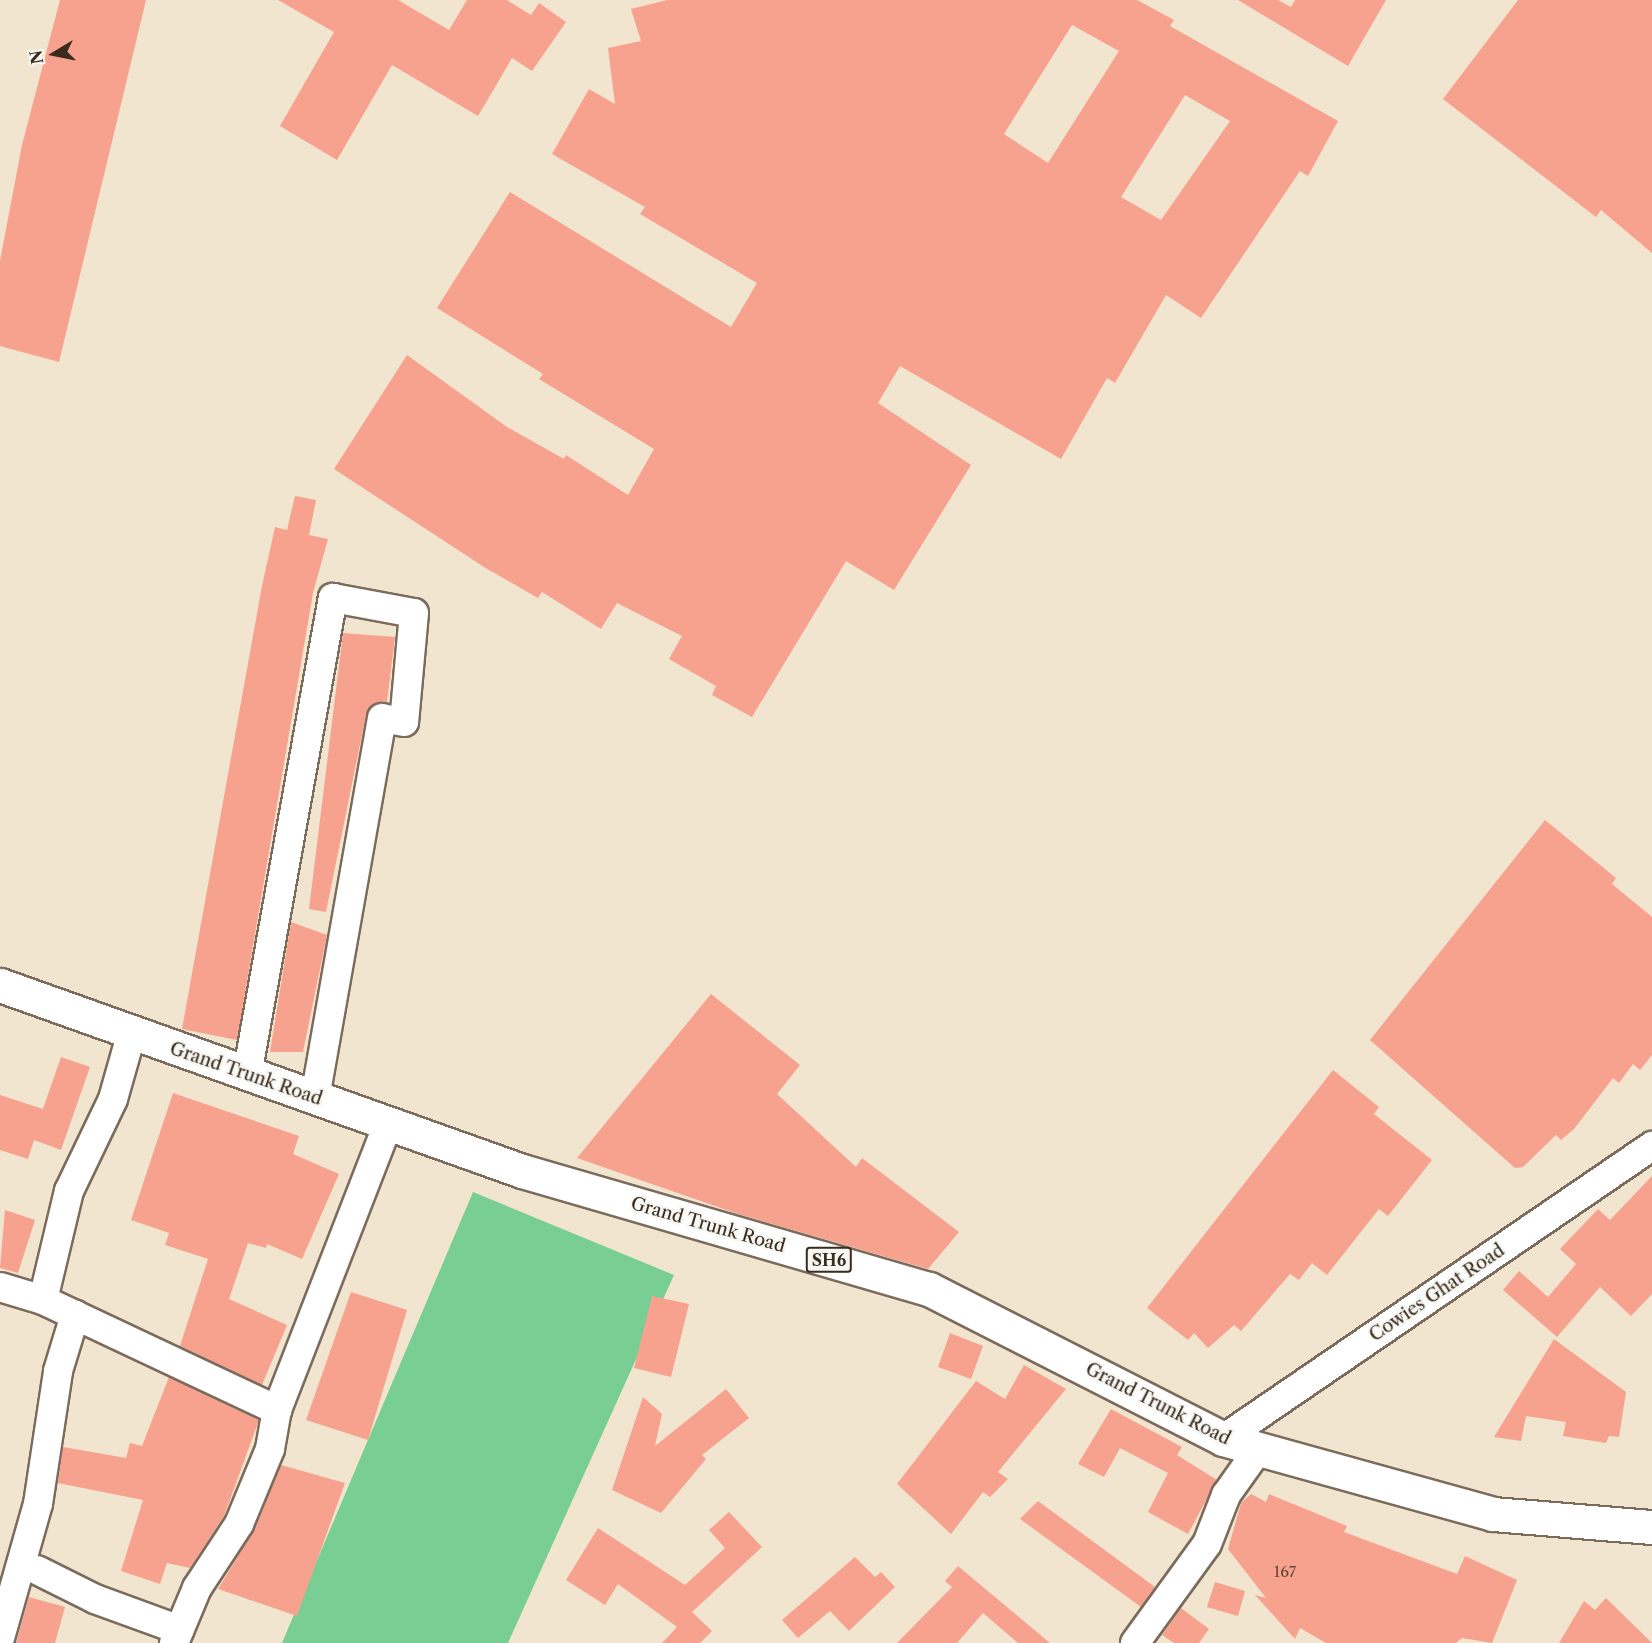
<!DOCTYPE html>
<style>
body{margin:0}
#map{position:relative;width:1652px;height:1643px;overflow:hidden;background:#f2e5cf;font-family:"Libre Caslon Text",serif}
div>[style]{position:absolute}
.green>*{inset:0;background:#79cf93}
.building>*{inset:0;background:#f6a28e}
.roads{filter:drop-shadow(2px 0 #7b6b5c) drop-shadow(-2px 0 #7b6b5c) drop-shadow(0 2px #7b6b5c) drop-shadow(0 -2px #7b6b5c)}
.minor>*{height:28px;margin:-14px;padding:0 14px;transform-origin:14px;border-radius:14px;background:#fff}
.major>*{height:33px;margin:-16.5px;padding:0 16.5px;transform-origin:16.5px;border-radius:16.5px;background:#fff}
span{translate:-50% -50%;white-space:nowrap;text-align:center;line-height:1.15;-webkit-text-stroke:4.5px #f6f6f2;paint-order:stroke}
.number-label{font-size:15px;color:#6a483a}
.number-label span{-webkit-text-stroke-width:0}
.shield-label span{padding:2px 4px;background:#f6f6f2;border:2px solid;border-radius:4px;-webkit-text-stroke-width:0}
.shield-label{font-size:16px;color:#3b2a1e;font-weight:700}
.street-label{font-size:18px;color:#3b2a1e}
.north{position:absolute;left:24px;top:24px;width:60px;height:60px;-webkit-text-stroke:4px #f6f6f2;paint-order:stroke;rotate:260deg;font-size:16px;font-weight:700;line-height:24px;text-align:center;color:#3b2a1e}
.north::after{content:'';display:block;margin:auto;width:21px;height:27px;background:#3b2a1e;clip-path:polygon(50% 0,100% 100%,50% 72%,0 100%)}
</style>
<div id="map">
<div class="green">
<div style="clip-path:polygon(473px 1192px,674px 1275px,508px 1643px,282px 1643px)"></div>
</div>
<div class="building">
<div style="clip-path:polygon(60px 0,146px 0,59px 362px,0 346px,0 261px,22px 145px)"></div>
<div style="clip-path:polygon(278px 0,398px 0,449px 30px,467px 0,507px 0,531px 15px,539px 3px,566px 22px,532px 71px,512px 58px,478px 116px,392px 65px,337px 160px,280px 126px,334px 32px)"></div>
<div style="clip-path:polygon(evenodd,667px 0,1137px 0,1174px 20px,1170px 26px,1338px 121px,1308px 176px,1300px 171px,1201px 318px,1166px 295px,1115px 383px,1107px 378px,1061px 459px,900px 366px,878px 403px,971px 465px,894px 590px,846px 561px,752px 717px,712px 695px,716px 686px,669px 659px,682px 636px,617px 603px,601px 629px,542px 592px,538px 598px,484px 567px,334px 469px,407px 355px,507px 427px,564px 459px,566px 455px,628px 495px,654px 449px,539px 379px,543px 374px,437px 308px,510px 192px,731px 327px,757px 283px,640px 214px,645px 207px,552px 154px,589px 89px,615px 104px,608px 48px,641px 41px,631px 9px,667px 0,1072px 25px,1119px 51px,1048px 163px,1004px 134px,1072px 25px,667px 0,1185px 95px,1230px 121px,1161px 220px,1121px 197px,1185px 95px)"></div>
<div style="clip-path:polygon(1238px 0,1278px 0,1291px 7px,1295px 0,1386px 0,1348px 66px)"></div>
<div style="clip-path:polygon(1518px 0,1652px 0,1652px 253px,1601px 210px,1596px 217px,1443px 99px)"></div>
<div style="clip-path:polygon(295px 496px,316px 500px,309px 535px,328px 539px,313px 593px,237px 1040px,182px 1029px,262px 586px,275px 527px,287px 530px)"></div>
<div style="clip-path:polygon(343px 633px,395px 637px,387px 702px,376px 703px,366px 715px,326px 912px,309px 909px)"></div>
<div style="clip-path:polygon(1545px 820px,1616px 878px,1612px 884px,1652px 917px,1652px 1055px,1640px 1070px,1633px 1064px,1619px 1083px,1613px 1078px,1574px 1129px,1561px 1140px,1556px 1135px,1523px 1167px,1515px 1168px,1370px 1040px)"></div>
<div style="clip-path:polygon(291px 922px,327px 935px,303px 1052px,270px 1052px)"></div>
<div style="clip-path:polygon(711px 994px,800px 1065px,777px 1094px,856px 1167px,862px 1158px,959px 1232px,928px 1269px,738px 1214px,577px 1158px)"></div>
<div style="clip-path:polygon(61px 1057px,90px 1067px,61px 1150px,34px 1140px,28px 1159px,0 1150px,0 1095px,43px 1109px)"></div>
<div style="clip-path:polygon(1333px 1070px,1379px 1107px,1374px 1114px,1432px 1160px,1388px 1216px,1379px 1209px,1327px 1275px,1312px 1263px,1299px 1280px,1290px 1274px,1241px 1331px,1234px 1325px,1208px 1348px,1194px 1333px,1188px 1340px,1147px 1308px)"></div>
<div style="clip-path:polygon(173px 1093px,299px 1136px,293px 1154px,339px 1174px,302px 1259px,267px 1244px,266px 1248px,248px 1243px,229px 1299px,287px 1325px,262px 1385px,180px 1346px,208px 1259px,165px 1245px,169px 1233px,131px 1220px)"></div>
<div style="clip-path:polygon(1652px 1176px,1652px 1294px,1631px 1316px,1600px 1287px,1557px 1337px,1503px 1290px,1519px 1271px,1548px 1297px,1576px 1264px,1560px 1249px,1598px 1209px,1610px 1220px)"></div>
<div style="clip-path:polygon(5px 1210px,35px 1220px,18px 1273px,0 1268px)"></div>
<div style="clip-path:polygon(351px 1292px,407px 1310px,368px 1440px,306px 1420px)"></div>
<div style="clip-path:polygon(652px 1296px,689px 1304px,671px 1377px,634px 1368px)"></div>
<div style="clip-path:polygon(950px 1333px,983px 1346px,971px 1379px,938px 1367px)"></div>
<div style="clip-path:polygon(1554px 1339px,1626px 1392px,1619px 1437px,1609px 1436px,1606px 1443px,1563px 1436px,1566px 1422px,1526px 1416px,1521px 1441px,1494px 1437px)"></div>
<div style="clip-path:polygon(1024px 1365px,1066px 1389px,998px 1472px,1008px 1479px,990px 1497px,983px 1492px,951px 1534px,897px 1484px,976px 1381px,1005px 1399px)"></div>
<div style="clip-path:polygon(169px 1377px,259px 1420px,224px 1516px,190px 1568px,167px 1563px,160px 1584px,121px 1571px,143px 1500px,58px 1483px,63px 1447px,126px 1458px,130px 1443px,142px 1446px)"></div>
<div style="clip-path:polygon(726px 1389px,749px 1418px,702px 1455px,706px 1459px,661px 1513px,612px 1490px,643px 1397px,662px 1414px,655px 1446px)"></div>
<div style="clip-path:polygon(1111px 1409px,1182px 1447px,1177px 1455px,1217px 1480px,1188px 1534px,1148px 1512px,1168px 1473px,1120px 1448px,1104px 1477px,1078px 1464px)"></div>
<div style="clip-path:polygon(281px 1465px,345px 1483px,297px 1616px,218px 1589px,254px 1530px)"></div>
<div style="clip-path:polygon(1251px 1494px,1266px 1502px,1269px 1494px,1347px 1526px,1344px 1532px,1457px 1574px,1465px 1556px,1517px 1580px,1492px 1643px,1462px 1638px,1456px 1643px,1326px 1643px,1300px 1628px,1295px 1639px,1255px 1595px,1266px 1598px,1228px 1549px,1241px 1503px)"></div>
<div style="clip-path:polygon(1038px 1501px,1155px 1587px,1141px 1607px,1020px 1519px)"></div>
<div style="clip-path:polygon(729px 1512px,762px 1547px,692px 1612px,712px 1631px,700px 1643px,662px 1643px,677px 1627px,618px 1584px,605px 1605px,566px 1580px,598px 1528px,685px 1585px,725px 1548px,709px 1530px)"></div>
<div style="clip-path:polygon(855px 1557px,875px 1577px,881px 1572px,895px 1587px,849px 1631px,830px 1611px,798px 1638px,782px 1620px)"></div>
<div style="clip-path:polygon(958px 1566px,983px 1587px,1050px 1643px,1018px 1643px,983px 1613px,957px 1643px,897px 1643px,952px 1587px,945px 1581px)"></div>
<div style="clip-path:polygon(1215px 1582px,1245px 1591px,1238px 1616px,1207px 1607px)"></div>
<div style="clip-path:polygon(29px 1597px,65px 1607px,55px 1643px,16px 1643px)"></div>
<div style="clip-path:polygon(1606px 1598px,1652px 1643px,1559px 1643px,1584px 1601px,1595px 1610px)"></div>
<div style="clip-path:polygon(1181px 1608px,1209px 1629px,1199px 1643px,1174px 1643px,1162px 1635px)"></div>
</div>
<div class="roads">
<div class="minor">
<div style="left:247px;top:1075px;width:485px;rotate:-79.8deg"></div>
<div style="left:333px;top:598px;width:82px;rotate:10.5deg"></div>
<div style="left:414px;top:613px;width:109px;rotate:95.2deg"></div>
<div style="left:404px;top:722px;width:22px;rotate:-170deg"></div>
<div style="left:382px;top:718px;width:386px;rotate:100deg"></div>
<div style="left:0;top:1287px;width:45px;rotate:16.8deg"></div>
<div style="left:43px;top:1300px;width:259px;rotate:25.2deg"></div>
<div style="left:43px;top:1300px;width:112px;rotate:-76.6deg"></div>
<div style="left:69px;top:1191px;width:102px;rotate:-64.4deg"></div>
<div style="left:113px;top:1099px;width:70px;rotate:-74.2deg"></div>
<div style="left:1223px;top:1439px;width:520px;rotate:-34.33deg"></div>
<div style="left:37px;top:1570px;width:65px;rotate:26.6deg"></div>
<div style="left:95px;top:1599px;width:90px;rotate:20deg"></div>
<div style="left:0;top:1638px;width:139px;rotate:-74.2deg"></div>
<div style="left:38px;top:1504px;width:134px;rotate:-81.4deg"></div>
<div style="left:58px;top:1371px;width:59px;rotate:-73.1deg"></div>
<div style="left:174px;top:1643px;width:60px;rotate:-67.3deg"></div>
<div style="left:197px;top:1588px;width:77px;rotate:-56.7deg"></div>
<div style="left:239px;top:1524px;width:81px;rotate:-67.5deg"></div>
<div style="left:270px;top:1449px;width:40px;rotate:-80deg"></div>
<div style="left:277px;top:1410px;width:307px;rotate:-68.8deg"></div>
<div style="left:1135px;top:1643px;width:122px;rotate:-54deg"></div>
<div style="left:1207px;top:1544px;width:53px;rotate:-68.8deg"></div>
<div style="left:1226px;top:1495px;width:55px;rotate:-54.6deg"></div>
</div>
<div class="major">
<div style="left:0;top:985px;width:554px;rotate:19.61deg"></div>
<div style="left:522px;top:1171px;width:424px;rotate:16.2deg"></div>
<div style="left:929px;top:1289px;width:330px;rotate:27deg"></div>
<div style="left:1223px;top:1439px;width:280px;rotate:15.5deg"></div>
<div style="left:1493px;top:1514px;width:160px;rotate:4.7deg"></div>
</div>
</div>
<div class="number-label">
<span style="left:1285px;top:1572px">167</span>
</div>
<div class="shield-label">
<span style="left:829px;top:1260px">SH6</span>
</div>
<div class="street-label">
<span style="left:246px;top:1074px;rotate:19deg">Grand Trunk Road</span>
<span style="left:708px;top:1225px;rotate:16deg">Grand Trunk Road</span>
<span style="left:1437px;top:1293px;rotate:-34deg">Cowies Ghat Road</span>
<span style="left:1158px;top:1404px;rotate:27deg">Grand Trunk Road</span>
</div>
<div class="north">N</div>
</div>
